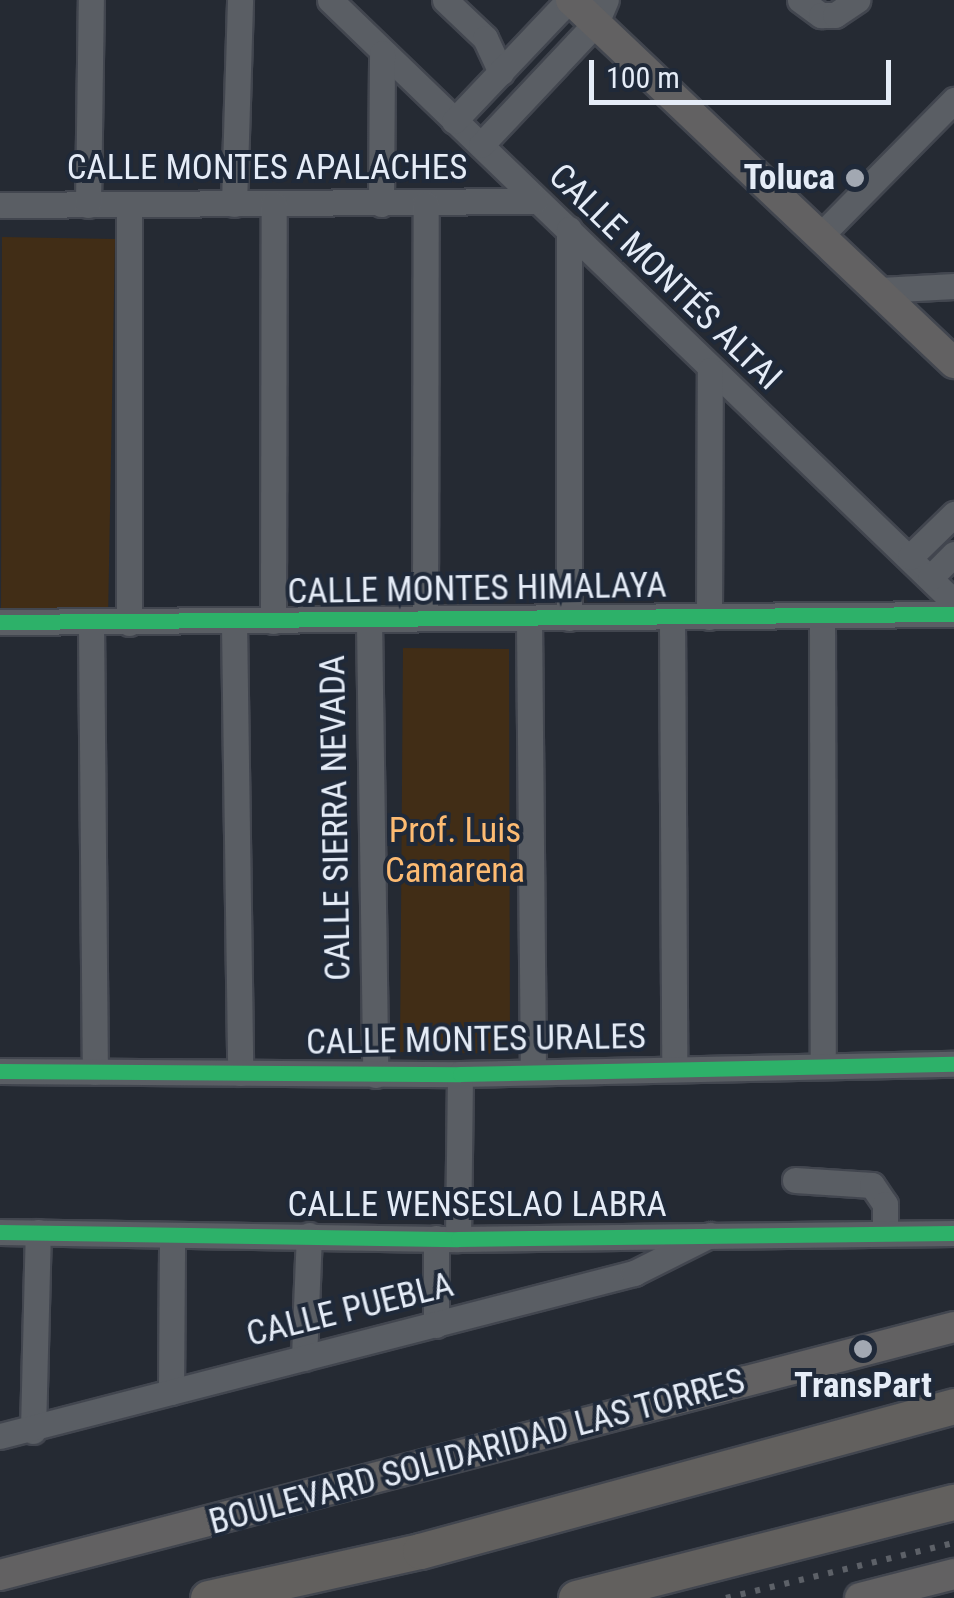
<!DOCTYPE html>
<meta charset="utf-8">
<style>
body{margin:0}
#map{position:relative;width:954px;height:1598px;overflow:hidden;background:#252a33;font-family:"Roboto Condensed",sans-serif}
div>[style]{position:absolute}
.green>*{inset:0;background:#412d16}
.roads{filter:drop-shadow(2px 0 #42464f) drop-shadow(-2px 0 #42464f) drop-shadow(0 2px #42464f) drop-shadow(0 -2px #42464f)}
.minor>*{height:25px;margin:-12.5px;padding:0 12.5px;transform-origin:12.5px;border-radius:12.5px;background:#5a5e64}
.major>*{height:30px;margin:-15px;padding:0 15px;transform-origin:15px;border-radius:15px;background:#626162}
.highway>*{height:35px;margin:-17.5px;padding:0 17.5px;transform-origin:17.5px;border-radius:17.5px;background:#62605e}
.rail>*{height:6px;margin-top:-3px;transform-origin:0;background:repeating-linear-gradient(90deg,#5d6168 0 5px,transparent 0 15px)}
.cycleway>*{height:15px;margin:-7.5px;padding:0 7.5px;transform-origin:7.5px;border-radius:7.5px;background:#2db169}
.dots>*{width:28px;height:28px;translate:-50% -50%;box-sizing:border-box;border:5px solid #1f2939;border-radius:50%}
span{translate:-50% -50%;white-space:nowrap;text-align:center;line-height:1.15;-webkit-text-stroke:8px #1f2939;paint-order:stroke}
.street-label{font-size:35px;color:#e5ecf7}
.poi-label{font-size:35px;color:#e5ecf7;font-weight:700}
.right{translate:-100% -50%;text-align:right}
.park-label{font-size:35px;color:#fdbb72}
.scale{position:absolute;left:589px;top:60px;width:302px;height:45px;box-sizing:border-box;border:5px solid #e5ecf7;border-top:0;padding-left:12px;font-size:30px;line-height:35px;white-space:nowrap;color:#e5ecf7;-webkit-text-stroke:8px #1f2939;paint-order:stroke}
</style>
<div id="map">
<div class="green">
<div style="clip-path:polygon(2px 237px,115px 239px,108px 619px,1px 619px)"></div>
<div style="clip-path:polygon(403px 648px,509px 649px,510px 1054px,400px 1052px)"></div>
</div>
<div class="roads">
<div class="minor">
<div style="left:330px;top:0;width:867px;rotate:43.97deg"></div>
<div style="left:445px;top:0;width:55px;rotate:43.5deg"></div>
<div style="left:485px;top:38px;width:38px;rotate:65deg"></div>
<div style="left:800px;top:0;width:26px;rotate:36deg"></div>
<div style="left:821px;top:15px;width:14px"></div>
<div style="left:835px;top:15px;width:27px;rotate:-34deg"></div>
<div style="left:454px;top:121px;width:167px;rotate:-46.5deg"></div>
<div style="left:481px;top:145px;width:168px;rotate:-46.7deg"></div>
<div style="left:596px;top:23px;width:25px;rotate:-67deg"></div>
<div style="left:234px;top:204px;width:204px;rotate:-88.3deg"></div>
<div style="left:381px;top:204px;width:151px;rotate:-89.6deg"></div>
<div style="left:0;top:205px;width:535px;rotate:-0.43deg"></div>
<div style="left:88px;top:205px;width:205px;rotate:-89.2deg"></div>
<div style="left:569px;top:229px;width:389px;rotate:90deg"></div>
<div style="left:821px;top:235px;width:190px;rotate:-45.4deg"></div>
<div style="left:880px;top:290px;width:74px;rotate:-3.1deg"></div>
<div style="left:910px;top:557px;width:62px;rotate:-44.3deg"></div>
<div style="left:930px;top:578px;width:34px;rotate:-45deg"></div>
<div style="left:822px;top:615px;width:451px;rotate:89.9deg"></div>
<div style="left:672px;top:617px;width:449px;rotate:89.7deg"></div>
<div style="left:709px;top:617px;width:247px;rotate:-89.8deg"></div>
<div style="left:425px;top:618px;width:414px;rotate:-89.9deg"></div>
<div style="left:529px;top:619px;width:452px;rotate:89.5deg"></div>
<div style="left:369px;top:620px;width:455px;rotate:89.2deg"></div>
<div style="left:273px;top:621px;width:417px;rotate:-89.9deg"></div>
<div style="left:0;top:622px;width:954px;rotate:-0.48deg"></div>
<div style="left:234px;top:622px;width:451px;rotate:89.2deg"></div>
<div style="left:129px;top:623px;width:419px;rotate:-90deg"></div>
<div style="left:91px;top:624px;width:448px;rotate:89.5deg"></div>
<div style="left:0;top:1071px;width:460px;rotate:0.4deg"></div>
<div style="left:460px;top:1074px;width:494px;rotate:-1.2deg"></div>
<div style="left:795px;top:1180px;width:77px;rotate:3.7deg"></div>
<div style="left:872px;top:1185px;width:23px;rotate:56deg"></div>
<div style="left:885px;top:1204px;width:29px;rotate:90deg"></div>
<div style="left:0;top:1232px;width:458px;rotate:0.9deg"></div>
<div style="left:458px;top:1239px;width:496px;rotate:-0.7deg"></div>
<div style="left:458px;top:1239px;width:165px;rotate:-89.3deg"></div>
<div style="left:436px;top:1325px;width:87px;rotate:-90deg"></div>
<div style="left:304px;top:1358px;width:123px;rotate:-87.7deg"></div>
<div style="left:171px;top:1392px;width:157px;rotate:-89.6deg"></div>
<div style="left:33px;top:1431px;width:199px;rotate:-88.6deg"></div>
<div style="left:0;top:1436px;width:655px;rotate:-14.42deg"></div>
<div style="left:634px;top:1273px;width:85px;rotate:-26.6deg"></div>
</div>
<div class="major">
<div style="left:571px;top:0;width:528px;rotate:43.46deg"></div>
<div style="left:0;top:1575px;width:986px;rotate:-14.57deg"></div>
<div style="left:860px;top:1598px;width:97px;rotate:-14.3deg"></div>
</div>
<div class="highway">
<div style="left:208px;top:1598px;width:217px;rotate:-12.5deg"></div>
<div style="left:420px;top:1551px;width:553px;rotate:-15.19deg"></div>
<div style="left:576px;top:1598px;width:390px;rotate:-14.3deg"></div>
</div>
</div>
<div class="rail">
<div style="left:726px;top:1598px;width:235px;rotate:-13.6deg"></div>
</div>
<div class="cycleway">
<div style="left:0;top:622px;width:954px;rotate:-0.48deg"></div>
<div style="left:0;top:1071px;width:460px;rotate:0.4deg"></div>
<div style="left:460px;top:1074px;width:494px;rotate:-1.2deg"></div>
<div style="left:0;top:1232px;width:458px;rotate:0.9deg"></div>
<div style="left:458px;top:1239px;width:496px;rotate:-0.7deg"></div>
</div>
<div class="dots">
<div style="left:855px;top:178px;background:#a2a8b2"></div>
<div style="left:863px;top:1349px;background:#a2a8b2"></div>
</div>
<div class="street-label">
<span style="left:267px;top:168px">CALLE MONTES APALACHES</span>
<span style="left:665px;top:277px;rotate:44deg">CALLE MONTÉS ALTAI</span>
<span style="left:477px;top:589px;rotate:-1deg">CALLE MONTES HIMALAYA</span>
<span style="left:336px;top:818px;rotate:-91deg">CALLE SIERRA NEVADA</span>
<span style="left:476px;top:1040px;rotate:-1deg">CALLE MONTES URALES</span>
<span style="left:477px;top:1205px">CALLE WENSESLAO LABRA</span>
<span style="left:350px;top:1310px;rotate:-14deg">CALLE PUEBLA</span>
<span style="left:477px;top:1452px;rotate:-15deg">BOULEVARD SOLIDARIDAD LAS TORRES</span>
</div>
<div class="poi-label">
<span class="right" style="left:835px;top:178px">Toluca</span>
<span style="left:863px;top:1386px">TransPart</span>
</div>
<div class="park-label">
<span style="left:455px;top:851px">Prof. Luis<br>Camarena</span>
</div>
<div class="scale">100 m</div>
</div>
